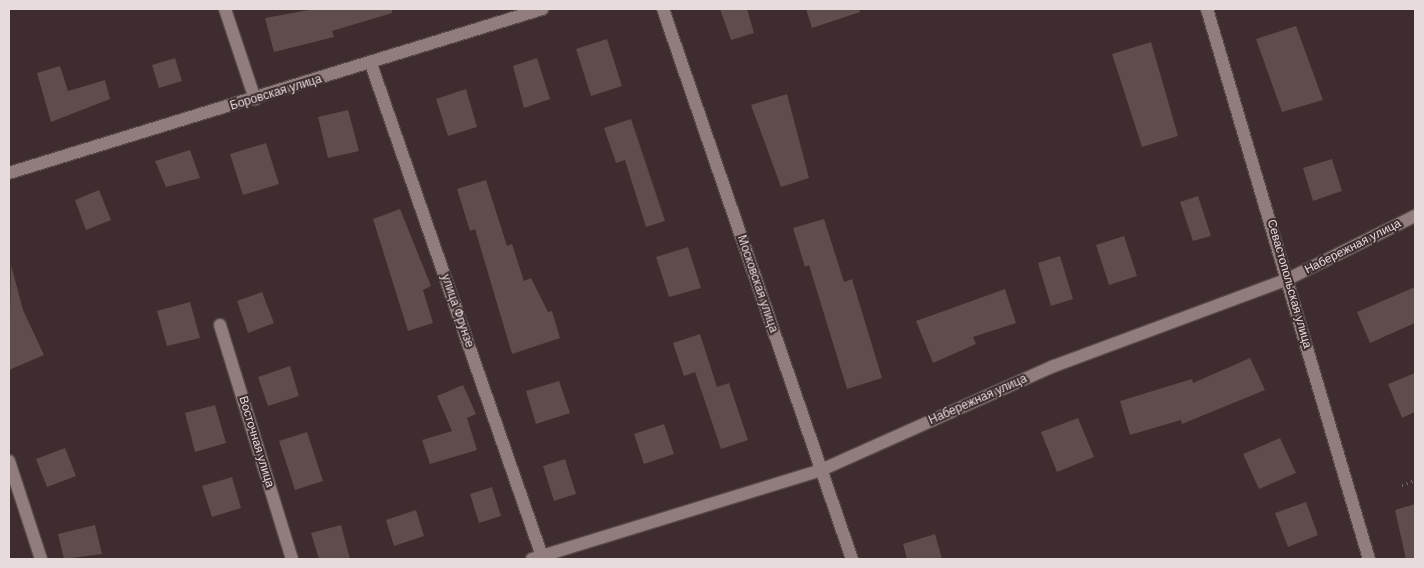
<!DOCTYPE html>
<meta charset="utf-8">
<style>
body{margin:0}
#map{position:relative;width:1424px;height:568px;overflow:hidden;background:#3e2c2e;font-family:Arial,sans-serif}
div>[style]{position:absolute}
.building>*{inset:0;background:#5f4c4d}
.path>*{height:3px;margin-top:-1.5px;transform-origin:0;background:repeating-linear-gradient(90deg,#7b6b6d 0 1px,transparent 0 5px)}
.roads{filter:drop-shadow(1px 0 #574849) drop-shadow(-1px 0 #574849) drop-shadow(0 1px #574849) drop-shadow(0 -1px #574849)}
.street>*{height:12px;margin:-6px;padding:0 6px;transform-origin:6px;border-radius:6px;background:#917c7e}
span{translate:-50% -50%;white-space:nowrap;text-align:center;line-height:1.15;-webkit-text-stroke:4px #3e2c2e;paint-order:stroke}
.street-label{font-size:12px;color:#e7dbdc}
.frame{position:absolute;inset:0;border:10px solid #e7dbdc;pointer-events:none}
</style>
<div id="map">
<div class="building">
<div style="clip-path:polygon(314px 9px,392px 9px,392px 13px,332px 31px,334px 37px,274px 52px,265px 18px)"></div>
<div style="clip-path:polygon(720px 9px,747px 9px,754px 33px,731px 40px)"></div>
<div style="clip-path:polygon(806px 9px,859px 9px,860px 12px,812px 28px)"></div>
<div style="clip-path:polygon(1296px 26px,1323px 100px,1282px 112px,1256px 39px)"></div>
<div style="clip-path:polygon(607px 39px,622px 86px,591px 96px,576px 49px)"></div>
<div style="clip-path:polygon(1151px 42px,1178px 136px,1142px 147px,1112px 54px)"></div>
<div style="clip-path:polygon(175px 58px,182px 81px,159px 88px,152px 65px)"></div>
<div style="clip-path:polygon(537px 58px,550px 99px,524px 108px,513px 66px)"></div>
<div style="clip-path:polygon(60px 66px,68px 91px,105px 80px,110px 99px,51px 122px,37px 73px)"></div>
<div style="clip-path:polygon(466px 89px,477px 127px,448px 136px,436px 99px)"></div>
<div style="clip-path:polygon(787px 94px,809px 178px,781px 187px,751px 105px)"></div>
<div style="clip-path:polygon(348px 110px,359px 151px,328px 158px,318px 117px)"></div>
<div style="clip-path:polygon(631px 119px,665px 221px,646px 227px,625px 160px,616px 163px,604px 128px)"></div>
<div style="clip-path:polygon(266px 143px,279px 184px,243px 195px,230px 154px)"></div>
<div style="clip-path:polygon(190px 150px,200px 178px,166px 187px,155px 161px)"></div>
<div style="clip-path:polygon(1332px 159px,1342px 191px,1313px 201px,1303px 168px)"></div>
<div style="clip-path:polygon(486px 180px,507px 246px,512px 244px,524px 281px,531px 278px,548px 312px,552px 311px,560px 338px,512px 354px,475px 229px,470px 231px,457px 189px)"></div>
<div style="clip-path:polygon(99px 190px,111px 220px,86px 230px,75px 200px)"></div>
<div style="clip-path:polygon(1198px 196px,1211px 236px,1193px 241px,1180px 202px)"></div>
<div style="clip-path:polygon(400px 209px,431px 286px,423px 290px,433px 323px,408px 331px,373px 219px)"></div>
<div style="clip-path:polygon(824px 219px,844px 282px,852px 279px,882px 378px,847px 389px,809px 265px,805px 267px,793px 228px)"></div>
<div style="clip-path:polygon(1124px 236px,1137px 276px,1109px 285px,1096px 245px)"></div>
<div style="clip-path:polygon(688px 247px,701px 288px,669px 297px,656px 257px)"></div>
<div style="clip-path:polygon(1060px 256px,1073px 299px,1051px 306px,1038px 263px)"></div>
<div style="clip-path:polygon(11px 265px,23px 310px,44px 355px,9px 370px)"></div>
<div style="clip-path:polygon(1415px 287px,1415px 323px,1370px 343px,1357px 312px)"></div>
<div style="clip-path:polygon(1005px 289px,1016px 323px,973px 337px,976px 344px,933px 363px,916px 321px)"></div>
<div style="clip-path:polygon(262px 292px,274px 323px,248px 333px,237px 301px)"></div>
<div style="clip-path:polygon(190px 302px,200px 338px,167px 346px,157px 311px)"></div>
<div style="clip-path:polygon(700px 334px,717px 387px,729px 383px,748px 440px,721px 449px,695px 372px,684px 376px,673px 343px)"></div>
<div style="clip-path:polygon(1250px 358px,1265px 390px,1182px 424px,1181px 420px,1130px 435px,1120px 401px,1192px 379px,1193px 383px)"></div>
<div style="clip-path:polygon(290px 366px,299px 396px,268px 406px,258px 377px)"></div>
<div style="clip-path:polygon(1415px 373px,1415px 412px,1402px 418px,1388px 384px)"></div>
<div style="clip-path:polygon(559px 381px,570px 413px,536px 424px,526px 391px)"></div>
<div style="clip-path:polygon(463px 385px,476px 414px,467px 418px,477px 450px,430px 464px,422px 440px,452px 431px,437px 396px)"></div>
<div style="clip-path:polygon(215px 405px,226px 443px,195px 452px,185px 413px)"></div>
<div style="clip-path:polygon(1078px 418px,1094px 457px,1057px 472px,1041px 432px)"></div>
<div style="clip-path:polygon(664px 424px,674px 454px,644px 464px,634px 434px)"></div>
<div style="clip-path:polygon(307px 432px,323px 481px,295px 490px,279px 441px)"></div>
<div style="clip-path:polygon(1280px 438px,1296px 473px,1259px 489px,1243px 454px)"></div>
<div style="clip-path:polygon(65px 448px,76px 476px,47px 487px,36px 459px)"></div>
<div style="clip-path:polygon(565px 459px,576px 494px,554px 501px,543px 466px)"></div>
<div style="clip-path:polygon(232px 477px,241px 508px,212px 517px,202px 486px)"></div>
<div style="clip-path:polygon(492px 487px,501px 516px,479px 523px,470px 494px)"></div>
<div style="clip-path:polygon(1306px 502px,1318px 535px,1288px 547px,1275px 513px)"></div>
<div style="clip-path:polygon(1415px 504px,1415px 559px,1406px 559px,1395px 510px)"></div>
<div style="clip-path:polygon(416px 510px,424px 536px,394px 546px,386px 520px)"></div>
<div style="clip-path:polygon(95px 525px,102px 554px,64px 559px,58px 534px)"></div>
<div style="clip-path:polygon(341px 525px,350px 559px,319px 559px,311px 533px)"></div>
<div style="clip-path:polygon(935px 534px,942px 559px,907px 559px,903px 544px)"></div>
</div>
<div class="path">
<div style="left:1402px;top:485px;width:14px;rotate:-21deg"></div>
</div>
<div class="roads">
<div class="street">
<div style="left:225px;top:9px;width:95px;rotate:71.6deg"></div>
<div style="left:663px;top:9px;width:582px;rotate:71.04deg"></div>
<div style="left:1207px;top:9px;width:573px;rotate:73.59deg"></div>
<div style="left:371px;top:64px;width:524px;rotate:70.84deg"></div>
<div style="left:9px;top:173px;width:558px;rotate:-17.1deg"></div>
<div style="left:220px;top:325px;width:245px;rotate:72.9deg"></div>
<div style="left:9px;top:461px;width:103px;rotate:71.9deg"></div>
<div style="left:532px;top:559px;width:302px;rotate:-17.1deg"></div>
<div style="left:821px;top:470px;width:255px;rotate:-24.1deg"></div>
<div style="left:1054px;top:366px;width:250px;rotate:-20.4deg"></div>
<div style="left:1288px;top:279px;width:142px;rotate:-26.4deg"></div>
</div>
</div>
<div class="street-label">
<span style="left:276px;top:93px;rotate:-17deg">Боровская улица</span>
<span style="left:1353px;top:247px;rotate:-27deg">Набережная улица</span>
<span style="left:757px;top:284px;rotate:71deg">Московская улица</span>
<span style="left:1289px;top:284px;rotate:74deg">Севастопольская улица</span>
<span style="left:457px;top:311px;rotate:71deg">улица Фрунзе</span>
<span style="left:978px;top:400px;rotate:-24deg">Набережная улица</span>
<span style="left:256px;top:442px;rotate:73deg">Восточная улица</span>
</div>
<div class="frame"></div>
</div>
